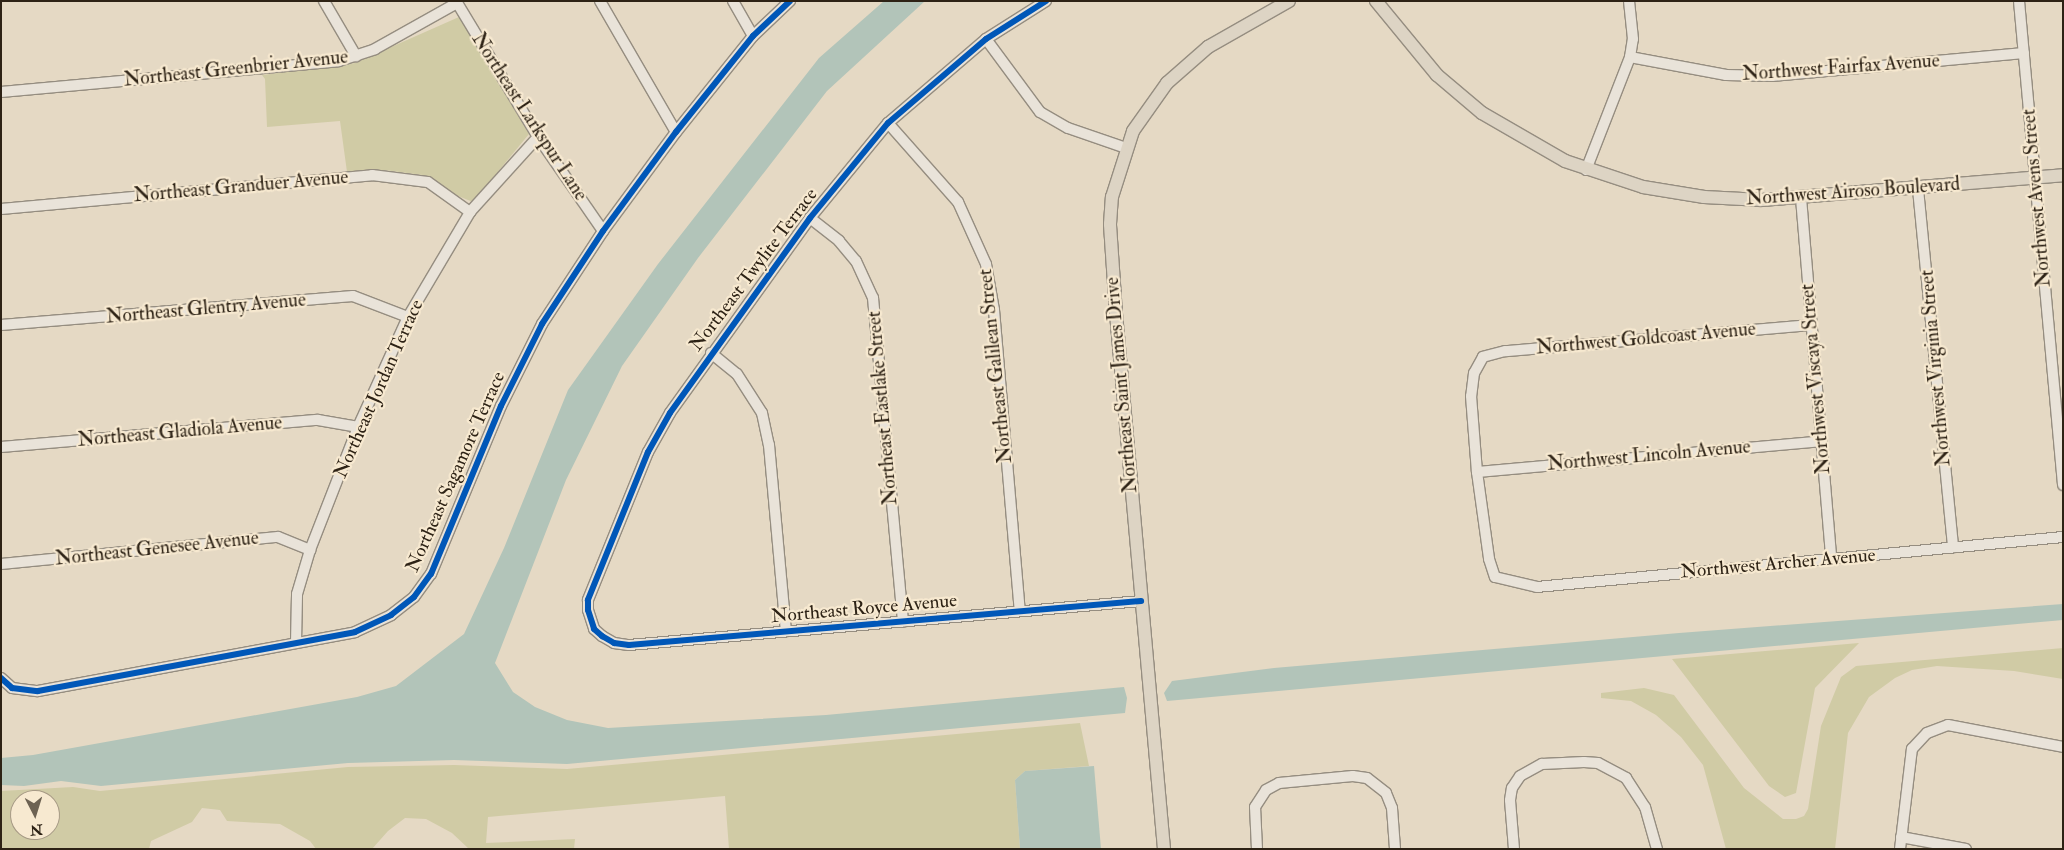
<!DOCTYPE html>
<style>
body{margin:0}
#map{position:relative;width:2064px;height:850px;overflow:hidden;background:#e5d9c4;font-family:"IM FELL Double Pica",serif}
div>[style]{position:absolute}
.green>*{inset:0;background:#d0cba5}
.water>*{inset:0;background:#b2c4b9}
.roads{filter:drop-shadow(1px 0 #958d80) drop-shadow(-1px 0 #958d80) drop-shadow(0 1px #958d80) drop-shadow(0 -1px #958d80)}
.minor>*{height:10px;margin:-5px;padding:0 5px;transform-origin:5px;border-radius:5px;background:#e9e3d9}
.major>*{height:12px;margin:-6px;padding:0 6px;transform-origin:6px;border-radius:6px;background:#ddd4c4}
.cycleway>*{height:6px;margin:-3px;padding:0 3px;transform-origin:3px;border-radius:3px;background:#0057b8}
span{translate:-50% -50%;white-space:nowrap;text-align:center;line-height:1.15;-webkit-text-stroke:4.5px #f7e9d0;paint-order:stroke}
.street-label{font-size:19px;color:#2d2215}
.frame{position:absolute;inset:0;border:2px solid #2d2215;pointer-events:none}
.north{position:absolute;left:10px;top:790px;width:50px;height:50px;box-sizing:border-box;background:#f7e9d0;border:1px solid #a69985;border-radius:50%;rotate:175deg;font-size:14px;font-weight:700;line-height:20px;text-align:center;color:#2d2215}
.north::after{content:'';display:block;margin:auto;width:18px;height:22px;background:#6d6252;clip-path:polygon(50% 0,100% 100%,50% 72%,0 100%)}
</style>
<div id="map">
<div class="green">
<div style="clip-path:polygon(459px 17px,529px 134px,473px 202px,453px 194px,422px 175px,384px 170px,347px 172px,340px 121px,267px 127px,265px 79px,262px 75px,355px 63px)"></div>
<div style="clip-path:polygon(1859px 643px,1815px 688px,1796px 793px,1785px 797px,1769px 786px,1672px 659px)"></div>
<div style="clip-path:polygon(2063px 648px,2063px 679px,2014px 671px,1937px 666px,1912px 670px,1895px 678px,1869px 697px,1848px 733px,1835px 849px,1726px 849px,1703px 765px,1681px 737px,1656px 715px,1631px 701px,1601px 698px,1601px 693px,1644px 688px,1674px 695px,1744px 788px,1783px 819px,1796px 819px,1804px 816px,1808px 809px,1821px 726px,1841px 677px,1856px 666px)"></div>
<div style="clip-path:polygon(evenodd,1080px 723px,1089px 766px,1025px 771px,1015px 780px,1020px 849px,729px 849px,725px 796px,488px 817px,486px 843px,575px 839px,574px 849px,469px 849px,452px 833px,426px 819px,405px 818px,388px 831px,372px 849px,316px 849px,310px 841px,280px 824px,227px 821px,220px 810px,202px 808px,192px 822px,151px 841px,149px 849px,1px 849px,1px 791px,73px 787px,100px 791px,348px 767px,454px 765px,567px 769px,1080px 723px,20px 800px,50px 800px,50px 830px,20px 830px,20px 800px)"></div>
</div>
<div class="water">
<div style="clip-path:polygon(884px 1px,925px 1px,827px 91px,698px 258px,622px 366px,566px 480px,495px 663px,513px 692px,535px 707px,567px 720px,608px 728px,826px 715px,1124px 687px,1127px 698px,1125px 713px,567px 764px,454px 760px,348px 763px,101px 786px,61px 781px,24px 786px,1px 785px,1px 758px,33px 755px,357px 697px,396px 686px,464px 634px,504px 548px,568px 390px,658px 264px,819px 58px)"></div>
<div style="clip-path:polygon(2063px 604px,2063px 620px,1167px 701px,1164px 693px,1172px 681px,1274px 668px,1679px 633px)"></div>
<div style="clip-path:polygon(1094px 766px,1101px 849px,1020px 849px,1015px 780px,1025px 771px)"></div>
</div>
<div class="roads">
<div class="minor">
<div style="left:324px;top:1px;width:64px;rotate:59.8deg"></div>
<div style="left:456px;top:1px;width:159px;rotate:58.9deg"></div>
<div style="left:538px;top:137px;width:114px;rotate:55.3deg"></div>
<div style="left:600px;top:1px;width:151px;rotate:59.9deg"></div>
<div style="left:733px;top:1px;width:40px;rotate:60.3deg"></div>
<div style="left:1046px;top:1px;width:71px;rotate:147.7deg"></div>
<div style="left:986px;top:39px;width:129px;rotate:139.4deg"></div>
<div style="left:888px;top:123px;width:123px;rotate:129.4deg"></div>
<div style="left:810px;top:218px;width:240px;rotate:125.7deg"></div>
<div style="left:670px;top:413px;width:45px;rotate:119.4deg"></div>
<div style="left:648px;top:452px;width:160px;rotate:112.1deg"></div>
<div style="left:588px;top:600px;width:10px;rotate:90deg"></div>
<div style="left:588px;top:610px;width:20px;rotate:72deg"></div>
<div style="left:594px;top:629px;width:11px;rotate:41deg"></div>
<div style="left:602px;top:636px;width:14px;rotate:30deg"></div>
<div style="left:614px;top:643px;width:15px;rotate:8deg"></div>
<div style="left:629px;top:645px;width:514px;rotate:-4.91deg"></div>
<div style="left:2019px;top:1px;width:486px;rotate:84.8deg"></div>
<div style="left:986px;top:39px;width:91px;rotate:53.5deg"></div>
<div style="left:1040px;top:112px;width:32px;rotate:30deg"></div>
<div style="left:1068px;top:128px;width:61px;rotate:19deg"></div>
<div style="left:1630px;top:57px;width:98px;rotate:10.6deg"></div>
<div style="left:1726px;top:75px;width:46px;rotate:1.2deg"></div>
<div style="left:1772px;top:76px;width:253px;rotate:-5.2deg"></div>
<div style="left:1px;top:92px;width:339px;rotate:-5.2deg"></div>
<div style="left:339px;top:61px;width:38px;rotate:-18deg"></div>
<div style="left:375px;top:49px;width:94px;rotate:-29.3deg"></div>
<div style="left:888px;top:123px;width:106px;rotate:48.5deg"></div>
<div style="left:958px;top:202px;width:68px;rotate:65.7deg"></div>
<div style="left:986px;top:264px;width:47px;rotate:80.1deg"></div>
<div style="left:994px;top:310px;width:302px;rotate:85.1deg"></div>
<div style="left:1586px;top:170px;width:121px;rotate:-68.7deg"></div>
<div style="left:1630px;top:57px;width:18px;rotate:-81deg"></div>
<div style="left:1633px;top:39px;width:38px;rotate:-96deg"></div>
<div style="left:1918px;top:189px;width:360px;rotate:84.4deg"></div>
<div style="left:1801px;top:198px;width:362px;rotate:85.2deg"></div>
<div style="left:1px;top:209px;width:373px;rotate:-5.2deg"></div>
<div style="left:372px;top:175px;width:56px;rotate:7.1deg"></div>
<div style="left:428px;top:182px;width:52px;rotate:35.5deg"></div>
<div style="left:810px;top:218px;width:37px;rotate:38deg"></div>
<div style="left:839px;top:241px;width:26px;rotate:50deg"></div>
<div style="left:856px;top:261px;width:41px;rotate:65.3deg"></div>
<div style="left:873px;top:298px;width:325px;rotate:84.7deg"></div>
<div style="left:1px;top:325px;width:353px;rotate:-4.7deg"></div>
<div style="left:353px;top:296px;width:59px;rotate:20.9deg"></div>
<div style="left:1811px;top:325px;width:307px;rotate:175.1deg"></div>
<div style="left:1505px;top:351px;width:23px;rotate:165deg"></div>
<div style="left:1483px;top:357px;width:18px;rotate:119deg"></div>
<div style="left:1474px;top:373px;width:23px;rotate:97deg"></div>
<div style="left:1471px;top:396px;width:76px;rotate:85.5deg"></div>
<div style="left:1477px;top:472px;width:88px;rotate:82.1deg"></div>
<div style="left:1489px;top:559px;width:19px;rotate:72deg"></div>
<div style="left:1495px;top:577px;width:43px;rotate:13.4deg"></div>
<div style="left:1537px;top:587px;width:528px;rotate:-5.43deg"></div>
<div style="left:711px;top:353px;width:33px;rotate:39deg"></div>
<div style="left:737px;top:374px;width:46px;rotate:57.3deg"></div>
<div style="left:762px;top:413px;width:33px;rotate:78deg"></div>
<div style="left:769px;top:445px;width:187px;rotate:84.8deg"></div>
<div style="left:1px;top:447px;width:318px;rotate:-4.9deg"></div>
<div style="left:318px;top:420px;width:41px;rotate:9.9deg"></div>
<div style="left:1477px;top:472px;width:345px;rotate:-5.1deg"></div>
<div style="left:1px;top:564px;width:278px;rotate:-5.6deg"></div>
<div style="left:278px;top:537px;width:35px;rotate:22deg"></div>
<div style="left:296px;top:643px;width:49px;rotate:-88.8deg"></div>
<div style="left:297px;top:594px;width:46px;rotate:-73.5deg"></div>
<div style="left:310px;top:550px;width:132px;rotate:-68.7deg"></div>
<div style="left:358px;top:427px;width:121px;rotate:-65.6deg"></div>
<div style="left:408px;top:317px;width:122px;rotate:-59.4deg"></div>
<div style="left:470px;top:212px;width:101px;rotate:-47.8deg"></div>
<div style="left:1px;top:678px;width:15px;rotate:42deg"></div>
<div style="left:12px;top:688px;width:26px;rotate:7deg"></div>
<div style="left:38px;top:691px;width:322px;rotate:-10.5deg"></div>
<div style="left:355px;top:632px;width:40px;rotate:-25deg"></div>
<div style="left:391px;top:615px;width:29px;rotate:-38deg"></div>
<div style="left:414px;top:597px;width:29px;rotate:-54deg"></div>
<div style="left:431px;top:574px;width:182px;rotate:-67.4deg"></div>
<div style="left:501px;top:406px;width:92px;rotate:-63.4deg"></div>
<div style="left:542px;top:324px;width:111px;rotate:-56.7deg"></div>
<div style="left:603px;top:231px;width:123px;rotate:-53.6deg"></div>
<div style="left:676px;top:132px;width:123px;rotate:-51.3deg"></div>
<div style="left:753px;top:36px;width:51px;rotate:-43.4deg"></div>
<div style="left:1901px;top:837px;width:66px;rotate:10.5deg"></div>
<div style="left:1257px;top:849px;width:42px;rotate:-92.7deg"></div>
<div style="left:1255px;top:807px;width:20px;rotate:-57deg"></div>
<div style="left:1266px;top:790px;width:15px;rotate:-28deg"></div>
<div style="left:1279px;top:783px;width:74px;rotate:-5.4deg"></div>
<div style="left:1353px;top:776px;width:14px;rotate:8deg"></div>
<div style="left:1367px;top:778px;width:24px;rotate:38deg"></div>
<div style="left:1386px;top:793px;width:16px;rotate:68deg"></div>
<div style="left:1392px;top:808px;width:41px;rotate:85.8deg"></div>
<div style="left:1514px;top:849px;width:49px;rotate:-94.7deg"></div>
<div style="left:1510px;top:800px;width:12px;rotate:-81deg"></div>
<div style="left:1512px;top:788px;width:14px;rotate:-56deg"></div>
<div style="left:1520px;top:776px;width:25px;rotate:-29deg"></div>
<div style="left:1542px;top:764px;width:42px;rotate:-2.7deg"></div>
<div style="left:1584px;top:762px;width:14px;rotate:4deg"></div>
<div style="left:1598px;top:763px;width:32px;rotate:28deg"></div>
<div style="left:1626px;top:778px;width:35px;rotate:57deg"></div>
<div style="left:1645px;top:807px;width:44px;rotate:74.1deg"></div>
<div style="left:1900px;top:849px;width:101px;rotate:-83.2deg"></div>
<div style="left:1912px;top:749px;width:22px;rotate:-47deg"></div>
<div style="left:1927px;top:733px;width:22px;rotate:-21deg"></div>
<div style="left:1948px;top:725px;width:117px;rotate:10.8deg"></div>
</div>
<div class="major">
<div style="left:1376px;top:1px;width:96px;rotate:50.5deg"></div>
<div style="left:1437px;top:75px;width:59px;rotate:40.2deg"></div>
<div style="left:1482px;top:113px;width:96px;rotate:30deg"></div>
<div style="left:1565px;top:161px;width:82px;rotate:18.4deg"></div>
<div style="left:1643px;top:187px;width:62px;rotate:9.3deg"></div>
<div style="left:1704px;top:197px;width:58px;rotate:3deg"></div>
<div style="left:1762px;top:200px;width:302px;rotate:-4.7deg"></div>
<div style="left:1164px;top:849px;width:538px;rotate:-95.12deg"></div>
<div style="left:1116px;top:313px;width:89px;rotate:-93.9deg"></div>
<div style="left:1110px;top:224px;width:27px;rotate:-86deg"></div>
<div style="left:1112px;top:197px;width:69px;rotate:-72.3deg"></div>
<div style="left:1133px;top:131px;width:59px;rotate:-54.7deg"></div>
<div style="left:1167px;top:83px;width:55px;rotate:-41.3deg"></div>
<div style="left:1208px;top:47px;width:93px;rotate:-29.6deg"></div>
</div>
</div>
<div class="cycleway">
<div style="left:1046px;top:1px;width:71px;rotate:147.7deg"></div>
<div style="left:986px;top:39px;width:129px;rotate:139.4deg"></div>
<div style="left:888px;top:123px;width:123px;rotate:129.4deg"></div>
<div style="left:810px;top:218px;width:240px;rotate:125.7deg"></div>
<div style="left:670px;top:413px;width:45px;rotate:119.4deg"></div>
<div style="left:648px;top:452px;width:160px;rotate:112.1deg"></div>
<div style="left:588px;top:600px;width:10px;rotate:90deg"></div>
<div style="left:588px;top:610px;width:20px;rotate:72deg"></div>
<div style="left:594px;top:629px;width:11px;rotate:41deg"></div>
<div style="left:602px;top:636px;width:14px;rotate:30deg"></div>
<div style="left:614px;top:643px;width:15px;rotate:8deg"></div>
<div style="left:629px;top:645px;width:514px;rotate:-4.91deg"></div>
<div style="left:1px;top:678px;width:15px;rotate:42deg"></div>
<div style="left:12px;top:688px;width:26px;rotate:7deg"></div>
<div style="left:38px;top:691px;width:322px;rotate:-10.5deg"></div>
<div style="left:355px;top:632px;width:40px;rotate:-25deg"></div>
<div style="left:391px;top:615px;width:29px;rotate:-38deg"></div>
<div style="left:414px;top:597px;width:29px;rotate:-54deg"></div>
<div style="left:431px;top:574px;width:182px;rotate:-67.4deg"></div>
<div style="left:501px;top:406px;width:92px;rotate:-63.4deg"></div>
<div style="left:542px;top:324px;width:111px;rotate:-56.7deg"></div>
<div style="left:603px;top:231px;width:123px;rotate:-53.6deg"></div>
<div style="left:676px;top:132px;width:123px;rotate:-51.3deg"></div>
<div style="left:753px;top:36px;width:51px;rotate:-43.4deg"></div>
</div>
<div class="street-label">
<span style="left:1841px;top:68px;rotate:-4deg">Northwest Fairfax Avenue</span>
<span style="left:236px;top:69px;rotate:-6deg">Northeast Greenbrier Avenue</span>
<span style="left:529px;top:117px;rotate:57deg">Northeast Larkspur Lane</span>
<span style="left:241px;top:187px;rotate:-5deg">Northeast Granduer Avenue</span>
<span style="left:1853px;top:192px;rotate:-4deg">Northwest Airoso Boulevard</span>
<span style="left:2037px;top:198px;rotate:-95deg">Northwest Avens Street</span>
<span style="left:754px;top:270px;rotate:-53deg">Northeast Twylite Terrace</span>
<span style="left:206px;top:309px;rotate:-5deg">Northeast Glentry Avenue</span>
<span style="left:1646px;top:339px;rotate:-5deg">Northwest Goldcoast Avenue</span>
<span style="left:996px;top:366px;rotate:-96deg">Northeast Galilean Street</span>
<span style="left:1936px;top:368px;rotate:-95deg">Northwest Virginia Street</span>
<span style="left:1816px;top:379px;rotate:-95deg">Northwest Viscaya Street</span>
<span style="left:1122px;top:385px;rotate:-95deg">Northeast Saint James Drive</span>
<span style="left:379px;top:389px;rotate:-66deg">Northeast Jordan Terrace</span>
<span style="left:883px;top:408px;rotate:-95deg">Northeast Eastlake Street</span>
<span style="left:180px;top:432px;rotate:-5deg">Northeast Gladiola Avenue</span>
<span style="left:1649px;top:456px;rotate:-5deg">Northwest Lincoln Avenue</span>
<span style="left:456px;top:472px;rotate:-66deg">Northeast Sagamore Terrace</span>
<span style="left:157px;top:549px;rotate:-6deg">Northeast Genesee Avenue</span>
<span style="left:1778px;top:564px;rotate:-5deg">Northwest Archer Avenue</span>
<span style="left:864px;top:609px;rotate:-5deg">Northeast Royce Avenue</span>
</div>
<div class="frame"></div>
<div class="north">N</div>
</div>
